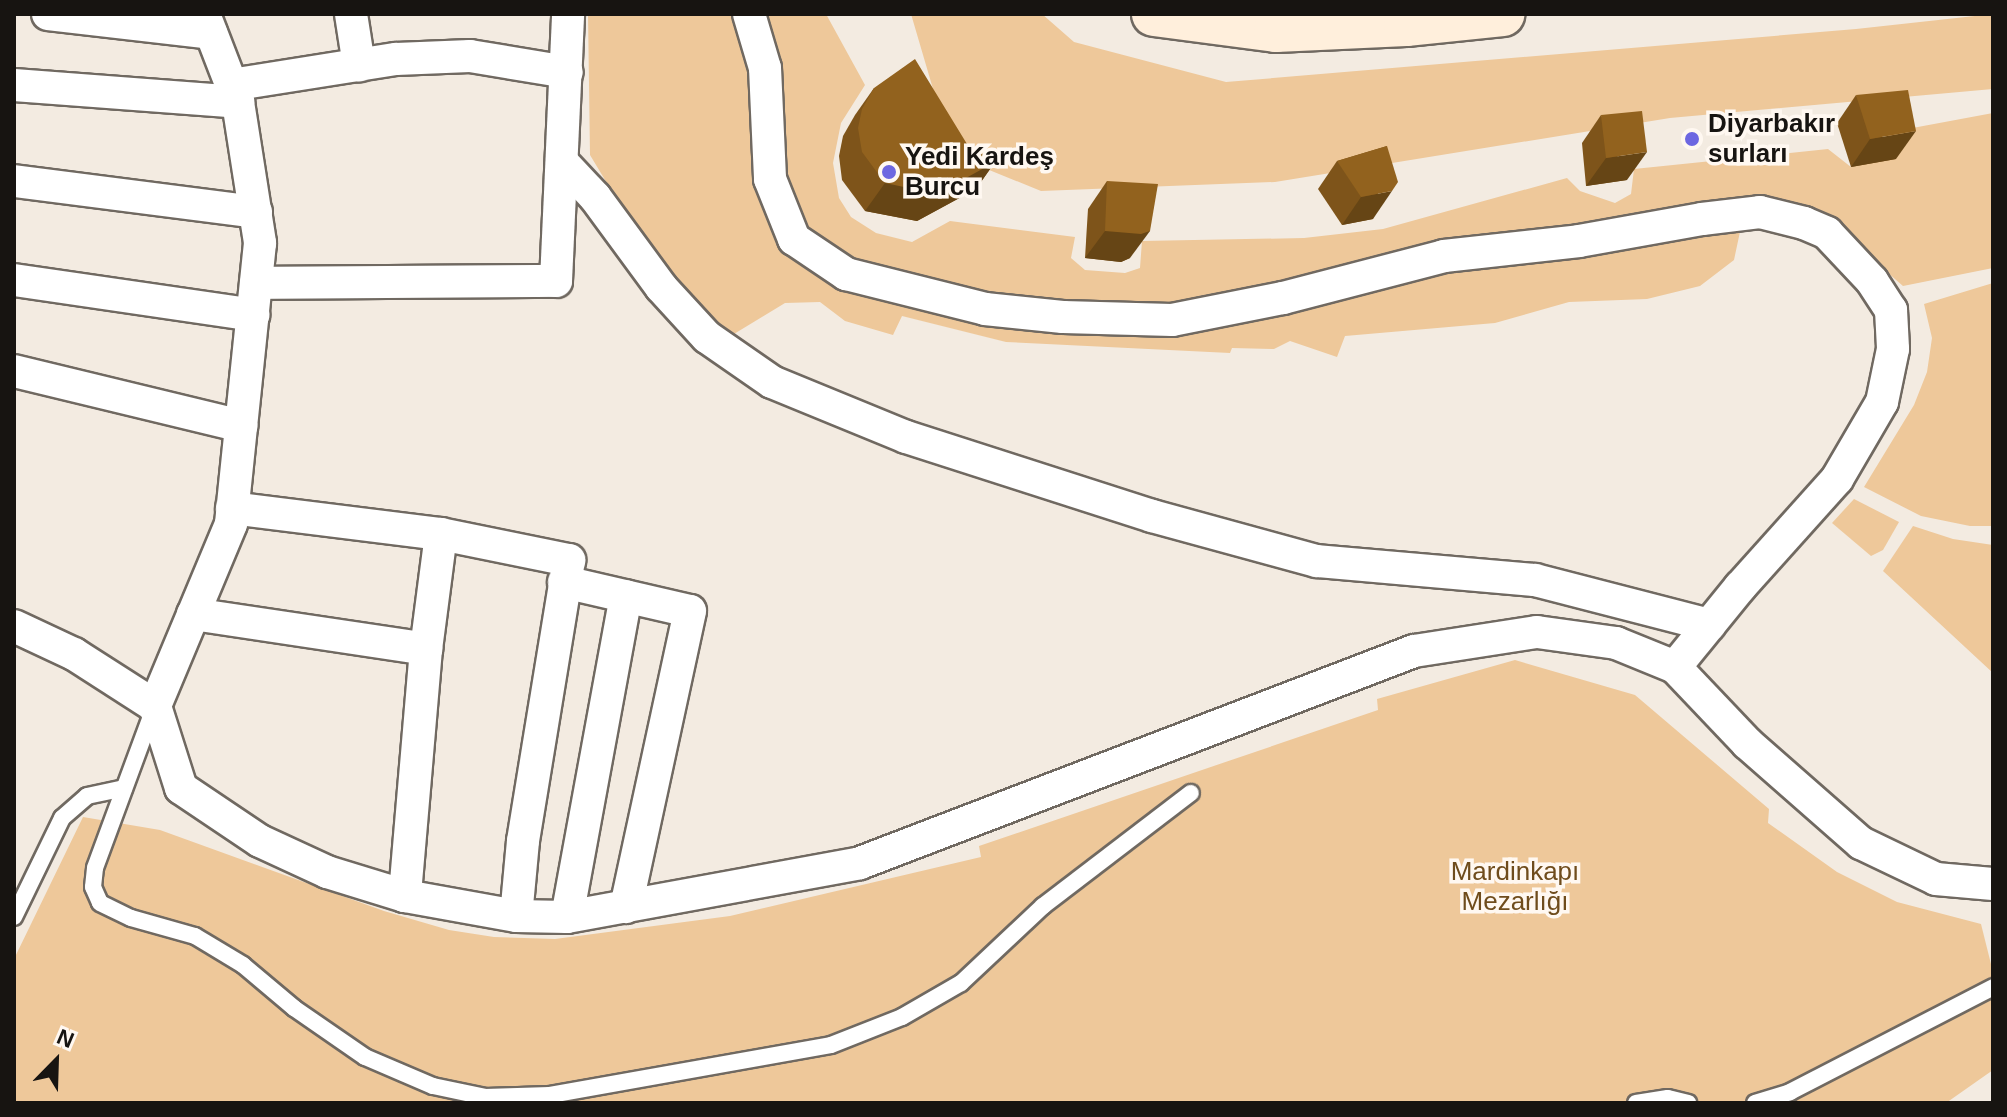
<!DOCTYPE html>
<meta charset="utf-8">
<style>
body{margin:0}
#map{position:relative;width:2007px;height:1117px;overflow:hidden;background:#f3ebe1;font-family:Helvetica,sans-serif}
div>[style]{position:absolute}
.green>*{inset:0;background:#eec89a}
.roads{filter:drop-shadow(2px 0 #706961) drop-shadow(-2px 0 #706961) drop-shadow(0 2px #706961) drop-shadow(0 -2px #706961)}
.lane>*{height:16px;margin:-8px;padding:0 8px;transform-origin:8px;border-radius:8px;background:#fff}
.street>*{height:32px;margin:-16px;padding:0 16px;transform-origin:16px;border-radius:16px;background:#fff}
.secondary>*{height:44px;margin:-22px;padding:0 22px;transform-origin:22px;border-radius:22px;background:#ffefdc}
.wall>*{inset:0;background:#7e541a}
.shaded-wall>*{inset:0;background:#664515}
.building>*{inset:0;background:#92621e}
.dots>*{width:22px;height:22px;translate:-50% -50%;box-sizing:border-box;border:4px solid #fff8f1;border-radius:50%}
span{translate:-50% -50%;white-space:nowrap;text-align:center;line-height:1.15;-webkit-text-stroke:7px #fff8f1;paint-order:stroke}
.poi-label{font-size:26px;color:#171411;font-weight:700}
.left{translate:0 -50%;text-align:left}
.park-label{font-size:26px;color:#6f4c1c}
.frame{position:absolute;inset:0;border:16px solid #171411;pointer-events:none}
.north{position:absolute;left:16px;top:1021px;width:80px;height:80px;-webkit-text-stroke:6px #fff8f1;paint-order:stroke;rotate:23deg;font-size:22px;font-weight:700;line-height:32px;text-align:center;color:#171411}
.north::after{content:'';display:block;margin:auto;width:28px;height:36px;background:#171411;clip-path:polygon(50% 0,100% 100%,50% 72%,0 100%)}
</style>
<div id="map">
<div class="green">
<div style="clip-path:polygon(588px 14px,826px 14px,865px 85px,841px 123px,833px 163px,839px 198px,851px 217px,876px 233px,912px 242px,950px 221px,1075px 237px,1071px 258px,1085px 270px,1125px 273px,1140px 268px,1142px 241px,1304px 238px,1383px 229px,1567px 178px,1580px 191px,1615px 203px,1631px 194px,1634px 169px,1828px 149px,1851px 167px,1891px 132px,1993px 113px,1993px 268px,1903px 286px,1864px 252px,1814px 218px,1741px 227px,1734px 260px,1700px 286px,1647px 299px,1569px 302px,1495px 323px,1345px 336px,1337px 357px,1290px 341px,1274px 349px,1232px 348px,1230px 353px,1006px 342px,902px 316px,893px 335px,845px 321px,820px 302px,785px 303px,729px 337px,643px 243px,590px 155px)"></div>
<div style="clip-path:polygon(911px 14px,1042px 14px,1074px 42px,1226px 82px,1856px 29px,1993px 14px,1993px 89px,1670px 118px,1275px 182px,1041px 191px,972px 163px,943px 123px)"></div>
<div style="clip-path:polygon(1993px 283px,1993px 526px,1970px 526px,1921px 516px,1864px 487px,1914px 405px,1927px 372px,1932px 338px,1924px 304px)"></div>
<div style="clip-path:polygon(1854px 499px,1899px 522px,1883px 550px,1871px 556px,1832px 523px)"></div>
<div style="clip-path:polygon(1913px 526px,1953px 539px,1993px 545px,1993px 673px,1883px 571px)"></div>
<div style="clip-path:polygon(1515px 660px,1635px 695px,1769px 809px,1768px 823px,1837px 872px,1897px 902px,1981px 924px,1993px 972px,1993px 1070px,1946px 1103px,14px 1103px,14px 959px,83px 817px,160px 830px,384px 911px,449px 930px,494px 937px,555px 939px,730px 916px,981px 857px,979px 846px,1378px 710px,1377px 699px)"></div>
</div>
<div class="roads">
<div class="lane">
<div style="left:153px;top:711px;width:167px;rotate:110.3deg"></div>
<div style="left:95px;top:868px;width:19px;rotate:96deg"></div>
<div style="left:93px;top:887px;width:17px;rotate:66deg"></div>
<div style="left:100px;top:903px;width:34px;rotate:26deg"></div>
<div style="left:131px;top:918px;width:66px;rotate:15.7deg"></div>
<div style="left:195px;top:936px;width:56px;rotate:31.1deg"></div>
<div style="left:243px;top:965px;width:67px;rotate:40.1deg"></div>
<div style="left:294px;top:1008px;width:86px;rotate:34.6deg"></div>
<div style="left:365px;top:1057px;width:74px;rotate:23.1deg"></div>
<div style="left:433px;top:1086px;width:53px;rotate:11.9deg"></div>
<div style="left:485px;top:1097px;width:65px;rotate:-1.8deg"></div>
<div style="left:550px;top:1095px;width:285px;rotate:-10.1deg"></div>
<div style="left:831px;top:1045px;width:76px;rotate:-21.5deg"></div>
<div style="left:902px;top:1017px;width:68px;rotate:-30deg"></div>
<div style="left:961px;top:983px;width:112px;rotate:-43.2deg"></div>
<div style="left:1043px;top:906px;width:186px;rotate:-37.4deg"></div>
<div style="left:14px;top:917px;width:110px;rotate:-64.1deg"></div>
<div style="left:62px;top:818px;width:33px;rotate:-41deg"></div>
<div style="left:87px;top:796px;width:38px;rotate:-12deg"></div>
<div style="left:1636px;top:1103px;width:32px;rotate:-9deg"></div>
<div style="left:1668px;top:1098px;width:21px;rotate:14deg"></div>
<div style="left:1755px;top:1103px;width:37px;rotate:-17deg"></div>
<div style="left:1790px;top:1092px;width:229px;rotate:-27.3deg"></div>
</div>
<div class="street">
<div style="left:48px;top:14px;width:164px;rotate:6.6deg"></div>
<div style="left:204px;top:14px;width:94px;rotate:68.9deg"></div>
<div style="left:238px;top:102px;width:143px;rotate:81.1deg"></div>
<div style="left:260px;top:243px;width:282px;rotate:95.9deg"></div>
<div style="left:231px;top:524px;width:197px;rotate:112.7deg"></div>
<div style="left:155px;top:706px;width:86px;rotate:72.4deg"></div>
<div style="left:181px;top:788px;width:95px;rotate:33.9deg"></div>
<div style="left:260px;top:841px;width:74px;rotate:24.8deg"></div>
<div style="left:327px;top:872px;width:82px;rotate:17.1deg"></div>
<div style="left:405px;top:896px;width:113px;rotate:10.2deg"></div>
<div style="left:516px;top:916px;width:51px;rotate:1.1deg"></div>
<div style="left:567px;top:917px;width:298px;rotate:-10.4deg"></div>
<div style="left:860px;top:863px;width:593px;rotate:-20.94deg"></div>
<div style="left:1414px;top:651px;width:124px;rotate:-8.8deg"></div>
<div style="left:1537px;top:632px;width:80px;rotate:7.9deg"></div>
<div style="left:1616px;top:643px;width:64px;rotate:22.1deg"></div>
<div style="left:1675px;top:667px;width:105px;rotate:46.5deg"></div>
<div style="left:1747px;top:743px;width:152px;rotate:41.3deg"></div>
<div style="left:1861px;top:843px;width:83px;rotate:25.6deg"></div>
<div style="left:1936px;top:879px;width:57px;rotate:5deg"></div>
<div style="left:351px;top:14px;width:52px;rotate:81.1deg"></div>
<div style="left:749px;top:14px;width:56px;rotate:73.5deg"></div>
<div style="left:765px;top:68px;width:111px;rotate:87.4deg"></div>
<div style="left:770px;top:179px;width:65px;rotate:68.2deg"></div>
<div style="left:794px;top:239px;width:63px;rotate:33.9deg"></div>
<div style="left:846px;top:274px;width:143px;rotate:14.1deg"></div>
<div style="left:985px;top:309px;width:78px;rotate:5.9deg"></div>
<div style="left:1063px;top:317px;width:109px;rotate:1.6deg"></div>
<div style="left:1172px;top:320px;width:113px;rotate:-11.2deg"></div>
<div style="left:1283px;top:298px;width:166px;rotate:-14.6deg"></div>
<div style="left:1444px;top:256px;width:136px;rotate:-6.3deg"></div>
<div style="left:1579px;top:241px;width:125px;rotate:-10.1deg"></div>
<div style="left:1702px;top:219px;width:58px;rotate:-6.9deg"></div>
<div style="left:1760px;top:212px;width:45px;rotate:14deg"></div>
<div style="left:1804px;top:223px;width:25px;rotate:23deg"></div>
<div style="left:1827px;top:233px;width:66px;rotate:46.8deg"></div>
<div style="left:1872px;top:281px;width:35px;rotate:57deg"></div>
<div style="left:1891px;top:310px;width:39px;rotate:87deg"></div>
<div style="left:1893px;top:349px;width:54px;rotate:101.7deg"></div>
<div style="left:1882px;top:402px;width:89px;rotate:120.3deg"></div>
<div style="left:1837px;top:479px;width:145px;rotate:131.9deg"></div>
<div style="left:1740px;top:587px;width:103px;rotate:129.1deg"></div>
<div style="left:14px;top:85px;width:225px;rotate:4.3deg"></div>
<div style="left:231px;top:85px;width:167px;rotate:-9deg"></div>
<div style="left:396px;top:59px;width:74px;rotate:-2.3deg"></div>
<div style="left:470px;top:56px;width:98px;rotate:9.4deg"></div>
<div style="left:562px;top:162px;width:48px;rotate:46.7deg"></div>
<div style="left:595px;top:197px;width:112px;rotate:53.7deg"></div>
<div style="left:661px;top:287px;width:68px;rotate:47.4deg"></div>
<div style="left:707px;top:337px;width:79px;rotate:34.7deg"></div>
<div style="left:772px;top:382px;width:145px;rotate:22.3deg"></div>
<div style="left:906px;top:437px;width:258px;rotate:17.8deg"></div>
<div style="left:1152px;top:516px;width:171px;rotate:15.3deg"></div>
<div style="left:1317px;top:561px;width:219px;rotate:5deg"></div>
<div style="left:1535px;top:580px;width:180px;rotate:14.5deg"></div>
<div style="left:14px;top:181px;width:244px;rotate:7.3deg"></div>
<div style="left:14px;top:280px;width:242px;rotate:8.3deg"></div>
<div style="left:256px;top:283px;width:300px;rotate:-0.4deg"></div>
<div style="left:556px;top:281px;width:267px;rotate:-87.4deg"></div>
<div style="left:14px;top:371px;width:234px;rotate:13.6deg"></div>
<div style="left:232px;top:508px;width:211px;rotate:7.1deg"></div>
<div style="left:441px;top:534px;width:116px;rotate:97.4deg"></div>
<div style="left:426px;top:649px;width:248px;rotate:94.9deg"></div>
<div style="left:441px;top:534px;width:131px;rotate:11.5deg"></div>
<div style="left:569px;top:560px;width:285px;rotate:99.3deg"></div>
<div style="left:523px;top:841px;width:75px;rotate:95.3deg"></div>
<div style="left:564px;top:582px;width:129px;rotate:13deg"></div>
<div style="left:690px;top:611px;width:303px;rotate:102.2deg"></div>
<div style="left:193px;top:614px;width:236px;rotate:8.5deg"></div>
<div style="left:14px;top:626px;width:66px;rotate:25deg"></div>
<div style="left:74px;top:654px;width:96px;rotate:32.7deg"></div>
<div style="left:567px;top:917px;width:326px;rotate:-79.6deg"></div>
</div>
<div class="secondary">
<div style="left:1154px;top:14px;width:123px;rotate:7.5deg"></div>
<div style="left:1276px;top:30px;width:130px;rotate:-2.6deg"></div>
<div style="left:1406px;top:24px;width:97px;rotate:-5.9deg"></div>
</div>
</div>
<div class="wall">
<div style="clip-path:polygon(874px 88px,995px 162px,976px 189px,917px 221px,865px 211px,842px 180px,839px 156px,843px 136px,855px 115px)"></div>
<div style="clip-path:polygon(1856px 95px,1896px 159px,1851px 167px,1837px 123px)"></div>
<div style="clip-path:polygon(1601px 115px,1627px 180px,1586px 186px,1582px 143px)"></div>
<div style="clip-path:polygon(1387px 146px,1373px 219px,1342px 225px,1318px 189px,1337px 161px)"></div>
<div style="clip-path:polygon(1107px 181px,1130px 258px,1121px 262px,1085px 258px,1088px 209px)"></div>
</div>
<div class="shaded-wall">
<div style="clip-path:polygon(1916px 131px,1896px 159px,1851px 167px,1870px 139px)"></div>
<div style="clip-path:polygon(1647px 152px,1627px 180px,1586px 186px,1606px 158px)"></div>
<div style="clip-path:polygon(995px 162px,976px 189px,917px 221px,865px 211px,885px 183px)"></div>
<div style="clip-path:polygon(1392px 191px,1373px 219px,1342px 225px,1361px 197px)"></div>
<div style="clip-path:polygon(1105px 231px,1150px 231px,1130px 258px,1121px 262px,1085px 258px)"></div>
</div>
<div class="building">
<div style="clip-path:polygon(915px 59px,967px 144px,995px 162px,937px 194px,885px 183px,862px 152px,858px 128px,862px 109px,874px 88px)"></div>
<div style="clip-path:polygon(1908px 90px,1916px 131px,1870px 139px,1856px 95px)"></div>
<div style="clip-path:polygon(1642px 111px,1647px 152px,1606px 158px,1601px 115px)"></div>
<div style="clip-path:polygon(1387px 146px,1398px 182px,1392px 191px,1361px 197px,1337px 161px)"></div>
<div style="clip-path:polygon(1107px 181px,1158px 184px,1150px 231px,1141px 234px,1105px 231px)"></div>
</div>
<div class="dots">
<div style="left:1692px;top:139px;background:#6d67e1"></div>
<div style="left:889px;top:172px;background:#6d67e1"></div>
</div>
<div class="poi-label">
<span class="left" style="left:1708px;top:139px">Diyarbakır<br>surları</span>
<span class="left" style="left:905px;top:172px">Yedi Kardeş<br>Burcu</span>
</div>
<div class="park-label">
<span style="left:1515px;top:887px">Mardinkapı<br>Mezarlığı</span>
</div>
<div class="frame"></div>
<div class="north">N</div>
</div>
